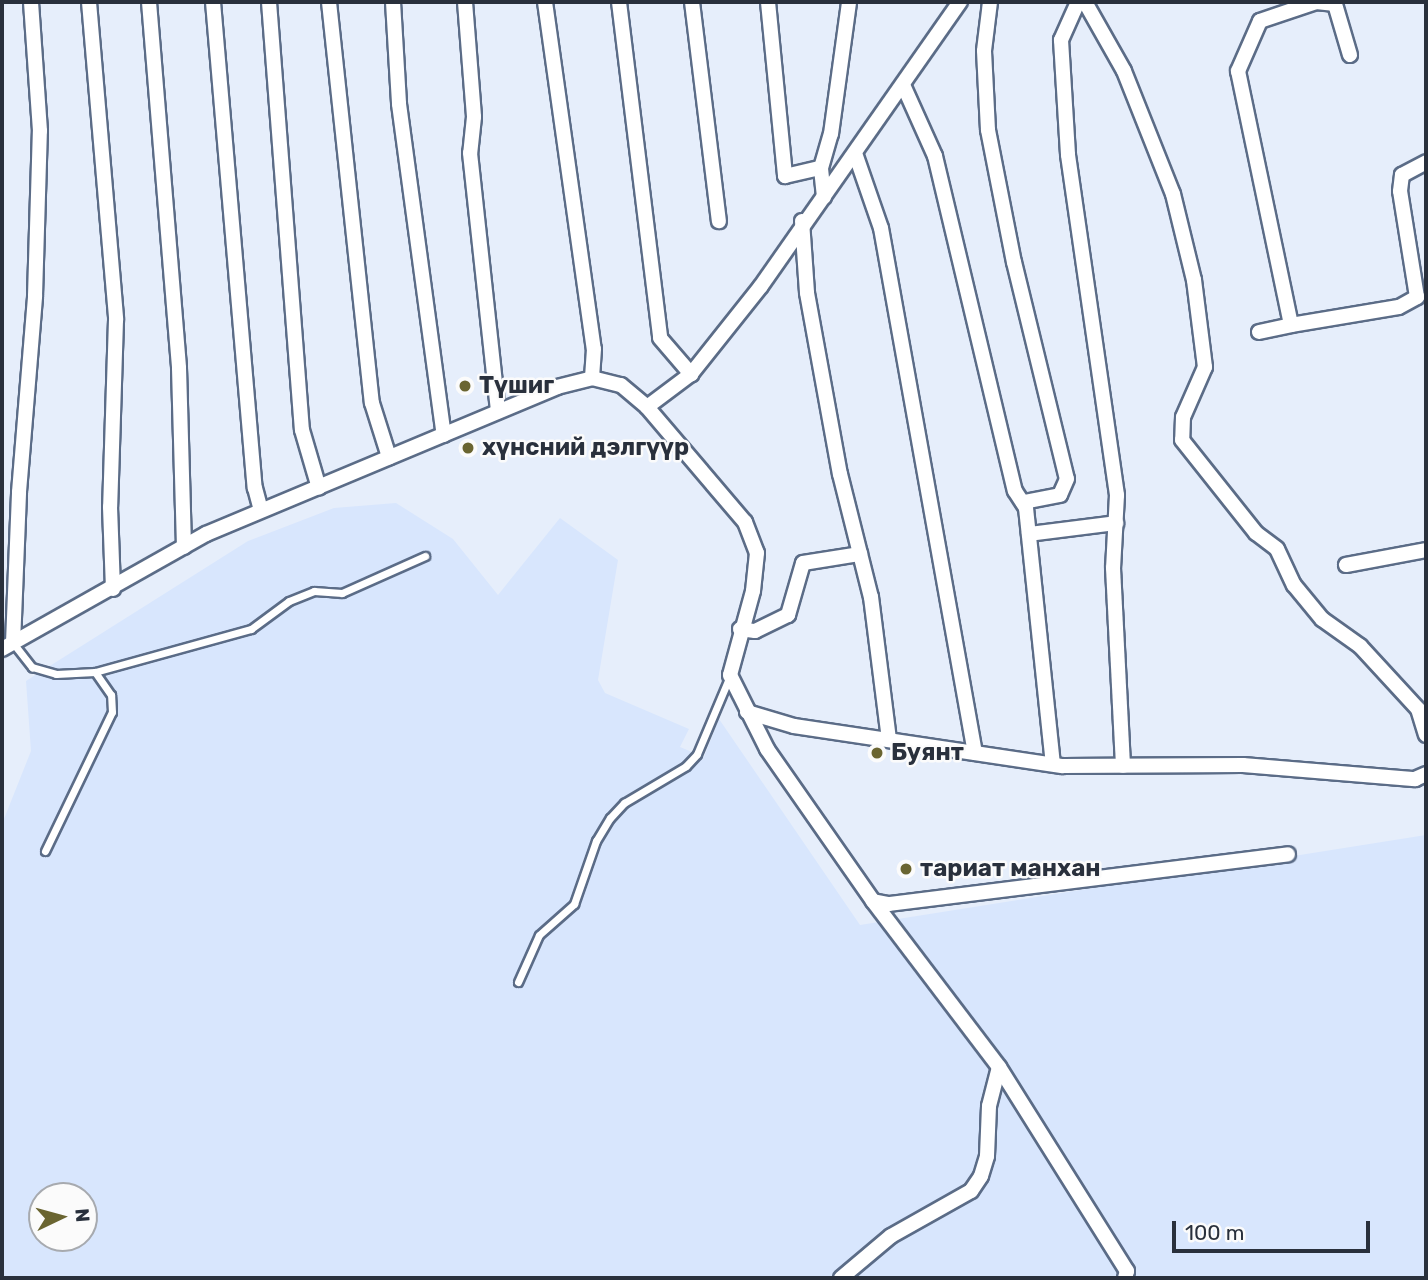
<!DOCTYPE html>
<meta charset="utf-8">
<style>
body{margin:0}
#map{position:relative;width:1428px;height:1280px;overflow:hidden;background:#e6eefb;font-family:Rubik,sans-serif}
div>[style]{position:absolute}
.built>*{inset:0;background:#d8e6fd}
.roads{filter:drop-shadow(2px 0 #5b6c87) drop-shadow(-2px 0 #5b6c87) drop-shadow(0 2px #5b6c87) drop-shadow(0 -2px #5b6c87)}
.service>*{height:7px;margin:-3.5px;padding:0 3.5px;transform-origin:3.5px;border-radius:3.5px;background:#fff}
.minor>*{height:14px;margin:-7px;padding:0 7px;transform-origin:7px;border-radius:7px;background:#fff}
.dots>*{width:19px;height:19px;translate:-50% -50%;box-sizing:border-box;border:4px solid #fbfbfb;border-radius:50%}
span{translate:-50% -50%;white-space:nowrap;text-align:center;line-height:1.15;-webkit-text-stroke:5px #fbfbfb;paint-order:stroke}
.poi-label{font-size:24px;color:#29303c;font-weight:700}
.left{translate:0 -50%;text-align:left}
.frame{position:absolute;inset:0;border:4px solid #29303c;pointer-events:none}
.north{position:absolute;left:28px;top:1182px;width:70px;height:70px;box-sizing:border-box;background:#fbfbfb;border:2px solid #a7aaaf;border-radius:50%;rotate:85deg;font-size:19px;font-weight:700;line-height:28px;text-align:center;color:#29303c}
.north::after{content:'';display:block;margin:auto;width:24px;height:32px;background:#6a6531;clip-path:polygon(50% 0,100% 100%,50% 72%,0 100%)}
.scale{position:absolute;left:1172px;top:1221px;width:198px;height:32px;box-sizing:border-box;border:4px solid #29303c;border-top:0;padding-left:9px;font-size:21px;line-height:24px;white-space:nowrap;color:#29303c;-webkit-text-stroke:5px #fbfbfb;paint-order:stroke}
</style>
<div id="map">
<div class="built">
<div style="clip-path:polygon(evenodd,396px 503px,453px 539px,498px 595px,560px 518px,618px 560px,598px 680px,605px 693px,689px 729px,680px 747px,704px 757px,719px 719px,860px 925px,1426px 835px,1426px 1278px,2px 1278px,2px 824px,31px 751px,26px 681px,248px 541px,334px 508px,396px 503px,42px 1196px,84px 1196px,84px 1238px,42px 1238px,42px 1196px)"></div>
</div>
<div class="roads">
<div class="service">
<div style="left:13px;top:643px;width:31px;rotate:52deg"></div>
<div style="left:32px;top:667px;width:25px;rotate:16deg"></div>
<div style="left:56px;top:674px;width:39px;rotate:-3deg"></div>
<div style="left:95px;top:672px;width:162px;rotate:-15.4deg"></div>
<div style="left:251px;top:629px;width:47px;rotate:-36.4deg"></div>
<div style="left:289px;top:601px;width:27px;rotate:-22deg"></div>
<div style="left:314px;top:591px;width:28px;rotate:4deg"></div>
<div style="left:342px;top:593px;width:91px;rotate:-24deg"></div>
<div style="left:45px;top:851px;width:154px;rotate:-64.3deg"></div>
<div style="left:112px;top:712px;width:17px;rotate:-93deg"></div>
<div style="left:111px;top:695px;width:28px;rotate:-125deg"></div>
<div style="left:518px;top:982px;width:51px;rotate:-65.9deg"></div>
<div style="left:539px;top:935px;width:47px;rotate:-41.5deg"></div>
<div style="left:574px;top:904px;width:67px;rotate:-70.8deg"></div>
<div style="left:596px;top:841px;width:27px;rotate:-59deg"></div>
<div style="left:610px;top:818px;width:21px;rotate:-47deg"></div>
<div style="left:624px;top:803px;width:72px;rotate:-30.8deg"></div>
<div style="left:686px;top:766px;width:16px;rotate:-47deg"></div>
<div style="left:697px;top:754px;width:85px;rotate:-67.1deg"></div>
</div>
<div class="minor">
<div style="left:89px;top:2px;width:319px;rotate:85.1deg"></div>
<div style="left:116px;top:320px;width:187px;rotate:91.8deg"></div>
<div style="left:110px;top:507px;width:82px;rotate:87.9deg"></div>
<div style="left:149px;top:2px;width:367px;rotate:85.3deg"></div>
<div style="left:179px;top:368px;width:179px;rotate:88.4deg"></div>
<div style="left:213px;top:2px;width:488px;rotate:85.1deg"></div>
<div style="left:255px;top:488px;width:23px;rotate:75deg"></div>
<div style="left:269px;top:2px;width:429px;rotate:85.6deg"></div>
<div style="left:302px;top:430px;width:60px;rotate:73.7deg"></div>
<div style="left:329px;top:2px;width:403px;rotate:83.9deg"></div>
<div style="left:372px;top:403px;width:57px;rotate:72.5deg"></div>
<div style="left:393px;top:2px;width:102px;rotate:86.6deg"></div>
<div style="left:399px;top:104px;width:334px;rotate:82.3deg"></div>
<div style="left:465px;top:2px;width:115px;rotate:85.5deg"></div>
<div style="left:474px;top:117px;width:36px;rotate:96deg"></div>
<div style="left:470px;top:153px;width:260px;rotate:83.8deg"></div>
<div style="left:545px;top:2px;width:350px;rotate:82deg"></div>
<div style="left:594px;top:349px;width:29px;rotate:94deg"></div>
<div style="left:619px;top:2px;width:338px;rotate:83deg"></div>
<div style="left:660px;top:338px;width:48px;rotate:49.3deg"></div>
<div style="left:692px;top:2px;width:221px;rotate:83deg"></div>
<div style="left:768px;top:2px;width:175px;rotate:84.4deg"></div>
<div style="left:785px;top:176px;width:37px;rotate:-13deg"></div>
<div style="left:990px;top:2px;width:49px;rotate:97deg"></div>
<div style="left:984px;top:51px;width:79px;rotate:87.1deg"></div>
<div style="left:988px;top:130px;width:135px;rotate:78.9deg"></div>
<div style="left:1014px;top:262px;width:223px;rotate:76.3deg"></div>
<div style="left:1067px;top:479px;width:17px;rotate:114deg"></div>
<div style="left:1060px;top:495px;width:38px;rotate:169deg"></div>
<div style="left:1078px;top:2px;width:42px;rotate:114.1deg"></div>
<div style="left:1061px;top:40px;width:115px;rotate:86.5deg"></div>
<div style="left:1068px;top:155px;width:344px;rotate:81.8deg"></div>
<div style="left:1117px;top:495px;width:73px;rotate:93.1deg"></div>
<div style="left:1113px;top:568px;width:198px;rotate:87.1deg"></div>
<div style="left:1085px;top:2px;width:79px;rotate:60.5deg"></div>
<div style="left:1124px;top:71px;width:132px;rotate:68.3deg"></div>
<div style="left:1173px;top:194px;width:89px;rotate:76.3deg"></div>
<div style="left:1194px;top:280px;width:88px;rotate:82.8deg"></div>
<div style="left:1205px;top:367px;width:55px;rotate:113.7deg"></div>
<div style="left:1183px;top:417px;width:23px;rotate:92deg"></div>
<div style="left:1182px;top:440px;width:119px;rotate:51.5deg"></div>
<div style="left:1256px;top:533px;width:26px;rotate:37deg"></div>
<div style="left:1277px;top:549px;width:40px;rotate:65deg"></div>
<div style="left:1294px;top:585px;width:44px;rotate:50.5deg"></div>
<div style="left:1322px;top:619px;width:47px;rotate:35.4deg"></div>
<div style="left:1360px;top:646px;width:86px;rotate:47.4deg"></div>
<div style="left:1418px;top:709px;width:27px;rotate:73deg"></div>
<div style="left:1350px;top:55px;width:53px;rotate:-106.4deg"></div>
<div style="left:1335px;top:4px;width:19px;rotate:-174deg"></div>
<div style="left:1316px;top:2px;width:59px;rotate:161.3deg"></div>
<div style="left:1260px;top:21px;width:55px;rotate:113.7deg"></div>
<div style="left:1238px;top:71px;width:259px;rotate:78.2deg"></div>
<div style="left:1291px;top:325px;width:109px;rotate:-9.5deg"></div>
<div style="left:1399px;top:307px;width:21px;rotate:-29deg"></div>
<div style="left:1417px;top:297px;width:107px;rotate:-99.1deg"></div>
<div style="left:1400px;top:191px;width:16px;rotate:-83deg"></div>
<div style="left:1402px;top:175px;width:27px;rotate:-28deg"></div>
<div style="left:904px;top:87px;width:76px;rotate:65.8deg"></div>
<div style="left:935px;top:156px;width:344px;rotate:76.6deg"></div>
<div style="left:1015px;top:491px;width:20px;rotate:57deg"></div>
<div style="left:1026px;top:508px;width:257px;rotate:84deg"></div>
<div style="left:856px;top:156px;width:76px;rotate:70.9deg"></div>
<div style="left:881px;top:228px;width:533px;rotate:79.85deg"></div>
<div style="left:824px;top:197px;width:29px;rotate:-96deg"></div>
<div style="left:821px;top:168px;width:35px;rotate:-74deg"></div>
<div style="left:831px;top:134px;width:133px;rotate:-82.2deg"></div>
<div style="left:802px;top:221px;width:72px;rotate:86deg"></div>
<div style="left:807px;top:293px;width:184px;rotate:79.7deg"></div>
<div style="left:840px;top:474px;width:127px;rotate:75.9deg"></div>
<div style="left:871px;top:597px;width:144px;rotate:82.8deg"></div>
<div style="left:1259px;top:332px;width:33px;rotate:-12deg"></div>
<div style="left:647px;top:407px;width:55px;rotate:-36.9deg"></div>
<div style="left:691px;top:374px;width:112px;rotate:-51.5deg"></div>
<div style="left:761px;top:286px;width:347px;rotate:-55deg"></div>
<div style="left:1029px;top:534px;width:88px;rotate:-7.2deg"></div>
<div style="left:1346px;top:565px;width:81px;rotate:-10.6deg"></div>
<div style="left:740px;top:629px;width:15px;rotate:8deg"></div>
<div style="left:755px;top:631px;width:37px;rotate:-26deg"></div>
<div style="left:788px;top:615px;width:54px;rotate:-73.9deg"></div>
<div style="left:803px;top:563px;width:58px;rotate:-9deg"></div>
<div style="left:13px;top:643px;width:151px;rotate:-87.7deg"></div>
<div style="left:19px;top:492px;width:197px;rotate:-85.3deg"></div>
<div style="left:35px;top:296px;width:165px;rotate:-88.3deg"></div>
<div style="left:40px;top:131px;width:129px;rotate:-94deg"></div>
<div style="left:2px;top:649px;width:234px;rotate:-29.4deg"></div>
<div style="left:206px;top:534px;width:381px;rotate:-22.7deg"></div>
<div style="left:557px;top:387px;width:36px;rotate:-14deg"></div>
<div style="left:592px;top:378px;width:30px;rotate:14deg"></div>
<div style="left:621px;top:385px;width:34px;rotate:40deg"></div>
<div style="left:647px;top:407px;width:151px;rotate:49.6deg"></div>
<div style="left:745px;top:522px;width:33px;rotate:69deg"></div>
<div style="left:757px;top:553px;width:38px;rotate:96deg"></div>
<div style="left:753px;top:591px;width:87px;rotate:105.3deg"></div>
<div style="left:730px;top:675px;width:83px;rotate:63.4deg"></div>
<div style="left:767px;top:749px;width:185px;rotate:55.1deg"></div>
<div style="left:873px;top:901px;width:16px;rotate:11deg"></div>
<div style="left:889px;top:904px;width:402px;rotate:-7.1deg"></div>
<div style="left:747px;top:712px;width:49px;rotate:16.6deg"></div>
<div style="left:794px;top:726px;width:272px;rotate:8.5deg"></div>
<div style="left:1063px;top:766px;width:180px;rotate:-0.3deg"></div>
<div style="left:1243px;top:765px;width:173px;rotate:4.7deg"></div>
<div style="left:1415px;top:779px;width:12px;rotate:-24deg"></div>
<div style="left:873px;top:901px;width:208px;rotate:52.8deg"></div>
<div style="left:999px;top:1067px;width:241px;rotate:57.9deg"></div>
<div style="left:1127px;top:1271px;width:7px;rotate:106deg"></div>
<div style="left:841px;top:1278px;width:65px;rotate:-40deg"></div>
<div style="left:891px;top:1236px;width:92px;rotate:-29.4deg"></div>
<div style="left:971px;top:1191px;width:18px;rotate:-56deg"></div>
<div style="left:981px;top:1176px;width:21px;rotate:-73deg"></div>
<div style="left:987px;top:1156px;width:50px;rotate:-87.7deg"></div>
<div style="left:989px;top:1106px;width:40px;rotate:-75.6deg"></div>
</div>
</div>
<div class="dots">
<div style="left:465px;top:386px;background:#6a6531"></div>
<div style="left:468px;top:448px;background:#6a6531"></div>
<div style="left:877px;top:753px;background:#6a6531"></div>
<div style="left:906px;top:869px;background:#6a6531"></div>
</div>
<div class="poi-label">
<span class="left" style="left:479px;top:386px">Түшиг</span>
<span class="left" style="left:482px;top:448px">хүнсний дэлгүүр</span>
<span class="left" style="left:891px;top:753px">Буянт</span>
<span class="left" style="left:920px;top:869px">тариат манхан</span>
</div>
<div class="frame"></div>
<div class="north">N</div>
<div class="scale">100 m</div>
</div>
